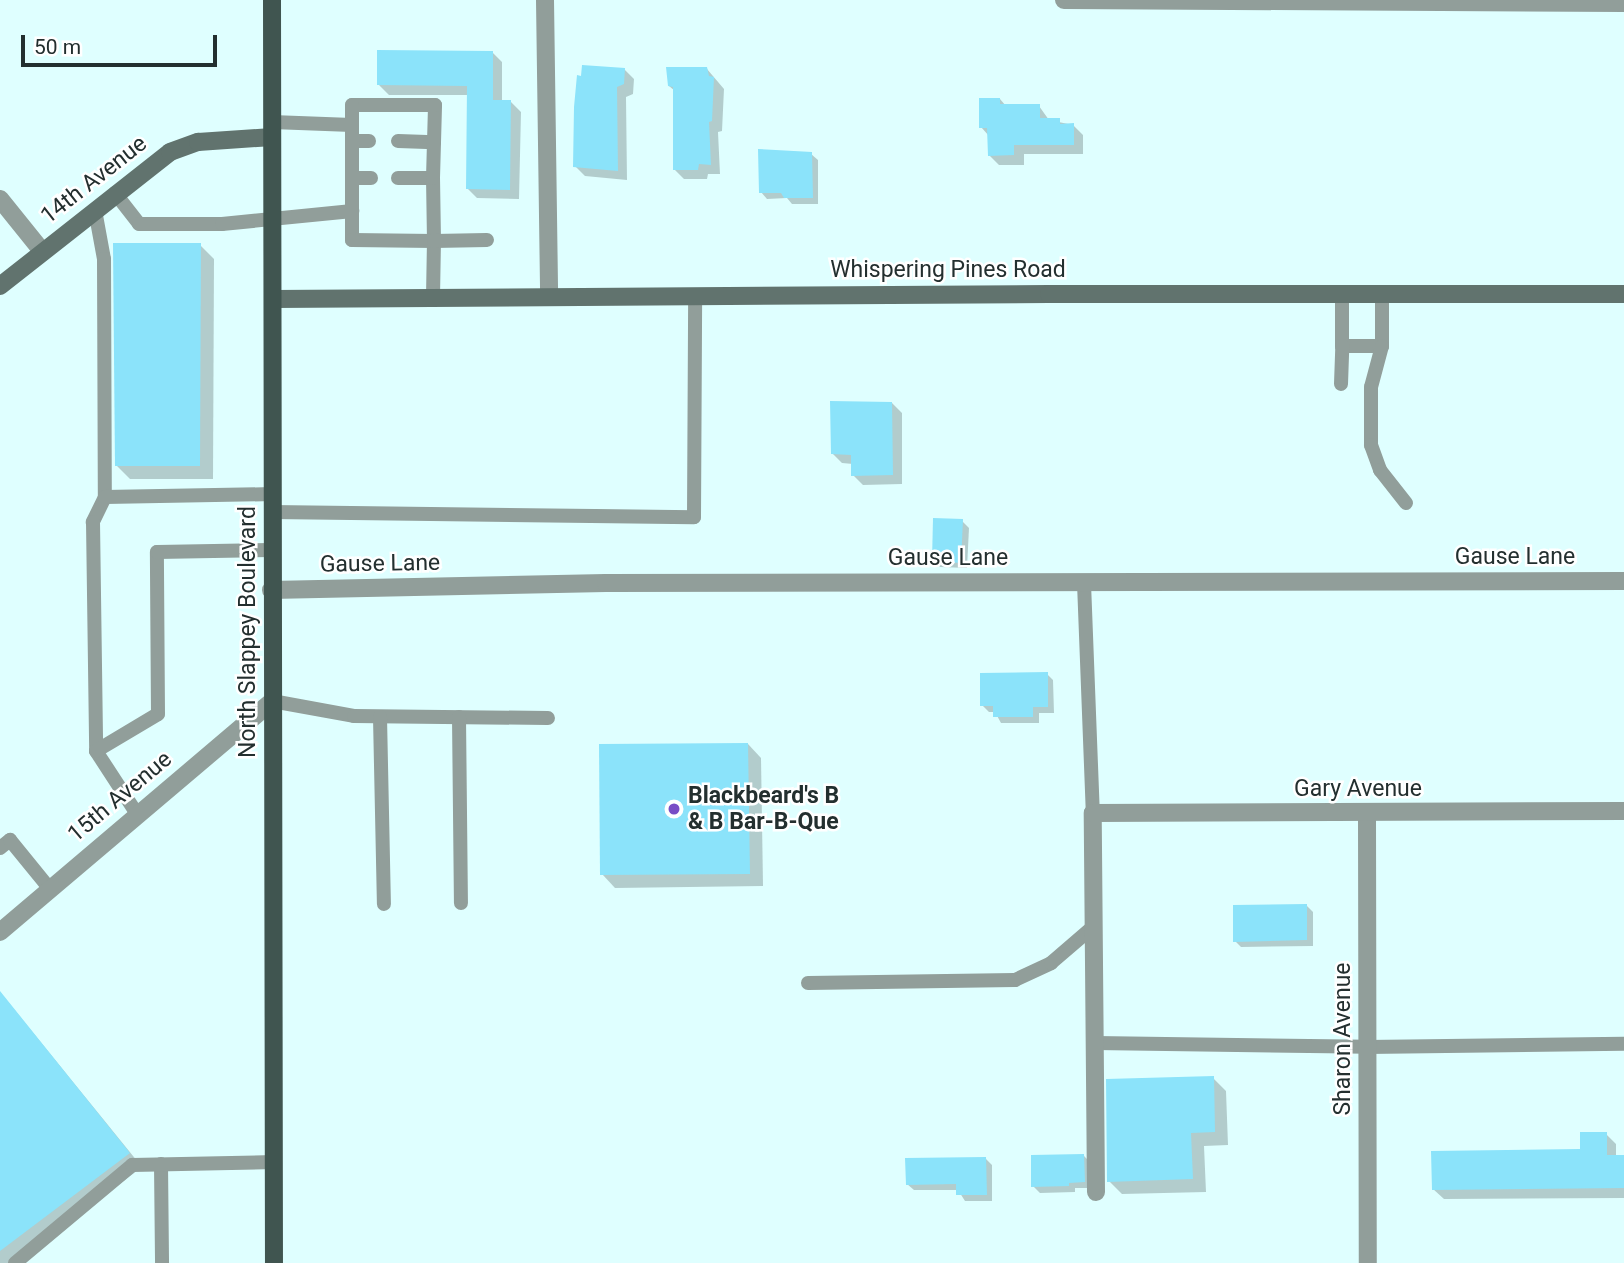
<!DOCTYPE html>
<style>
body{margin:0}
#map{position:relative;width:1624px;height:1263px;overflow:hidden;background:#dfffff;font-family:Roboto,sans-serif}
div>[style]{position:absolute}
.shadow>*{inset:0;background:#0003}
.building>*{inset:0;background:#8be3fa}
.lane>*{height:14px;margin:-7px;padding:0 7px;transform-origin:7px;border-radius:7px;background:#919e9a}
.street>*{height:18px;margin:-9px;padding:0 9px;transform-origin:9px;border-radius:9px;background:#919e9a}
.secondary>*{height:18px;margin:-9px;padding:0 9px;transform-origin:9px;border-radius:9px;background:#61736e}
.primary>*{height:18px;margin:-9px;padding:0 9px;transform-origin:9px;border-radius:9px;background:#405550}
.dots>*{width:19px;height:19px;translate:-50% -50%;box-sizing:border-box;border:4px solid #fff;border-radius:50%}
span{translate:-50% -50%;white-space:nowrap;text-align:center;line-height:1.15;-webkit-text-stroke:5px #fff;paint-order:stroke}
.street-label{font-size:23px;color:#232f2f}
.poi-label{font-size:23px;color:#232f2f;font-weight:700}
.left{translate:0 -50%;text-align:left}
.scale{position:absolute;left:21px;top:35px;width:196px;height:32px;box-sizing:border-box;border:4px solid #232f2f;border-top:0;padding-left:9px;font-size:21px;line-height:24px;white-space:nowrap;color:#232f2f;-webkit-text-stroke:5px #fff;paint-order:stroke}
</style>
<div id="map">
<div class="shadow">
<div style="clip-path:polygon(492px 52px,502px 62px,502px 102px,511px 102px,521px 112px,519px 199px,477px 198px,467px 188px,469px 95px,389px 95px,379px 85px)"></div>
<div style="clip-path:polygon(624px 69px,634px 79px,633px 94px,626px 97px,627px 180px,585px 176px,575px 166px)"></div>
<div style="clip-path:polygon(707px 69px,724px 89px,722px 131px,718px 132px,720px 174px,708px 174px,707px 179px,684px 179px,674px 169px,675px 91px,669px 86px)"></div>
<div style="clip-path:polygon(1000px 99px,1006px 106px,1039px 106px,1049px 120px,1073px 125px,1083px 135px,1083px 154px,1024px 154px,1024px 165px,999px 165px,989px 155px,989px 136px,981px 127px)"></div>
<div style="clip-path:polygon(811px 154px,818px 160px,818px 204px,792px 204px,787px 198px,767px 199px,761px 192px)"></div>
<div style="clip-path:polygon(200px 245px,214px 259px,213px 479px,130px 479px,116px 465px)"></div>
<div style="clip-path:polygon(892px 403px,902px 413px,902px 484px,863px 485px,853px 475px,853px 464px,842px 463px,832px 453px)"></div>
<div style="clip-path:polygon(962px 521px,969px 528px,967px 568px,940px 567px,934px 560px)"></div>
<div style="clip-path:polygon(1047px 674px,1053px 680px,1054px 713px,1039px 713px,1039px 723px,1001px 723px,995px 712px,989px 712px,982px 705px)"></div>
<div style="clip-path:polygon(748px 744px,761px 758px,763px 886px,615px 888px,602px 874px)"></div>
<div style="clip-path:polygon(1306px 905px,1313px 912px,1313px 946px,1241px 947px,1235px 941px)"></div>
<div style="clip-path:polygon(0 992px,142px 1167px,15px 1263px,0 1263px)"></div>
<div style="clip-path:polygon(1213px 1078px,1226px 1091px,1228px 1145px,1204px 1146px,1206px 1192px,1122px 1194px,1109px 1181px)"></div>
<div style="clip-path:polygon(1606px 1134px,1616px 1144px,1616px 1157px,1624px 1157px,1624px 1198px,1444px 1199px,1433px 1189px,1582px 1151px)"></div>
<div style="clip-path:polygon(1084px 1156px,1090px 1162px,1090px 1188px,1075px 1188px,1075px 1192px,1040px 1193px,1033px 1186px)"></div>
<div style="clip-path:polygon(986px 1159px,992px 1165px,992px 1201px,965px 1201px,958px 1190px,914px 1190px,907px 1184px)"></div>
</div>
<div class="building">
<div style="clip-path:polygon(377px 50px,493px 51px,493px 100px,511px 100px,510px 190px,466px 189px,467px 86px,377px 85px)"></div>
<div style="clip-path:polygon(582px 65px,625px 68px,624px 84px,617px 87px,618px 171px,573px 167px,574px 107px,577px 75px,581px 76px)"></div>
<div style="clip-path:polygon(666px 67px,707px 67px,709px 76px,714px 77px,712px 121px,709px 122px,711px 165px,699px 164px,698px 170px,673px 170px,673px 87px,668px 86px)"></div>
<div style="clip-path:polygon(979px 98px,1000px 98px,1000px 104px,1040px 104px,1040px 118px,1060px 118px,1060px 124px,1074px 123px,1074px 145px,1014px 145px,1014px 155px,988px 156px,987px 128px,979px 128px)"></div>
<div style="clip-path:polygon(758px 149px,812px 152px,813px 198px,784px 198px,781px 193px,759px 193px)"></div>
<div style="clip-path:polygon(113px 243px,201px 243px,200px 466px,115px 466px)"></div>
<div style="clip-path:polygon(830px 401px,892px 402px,893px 475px,851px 476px,851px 455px,831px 454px)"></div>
<div style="clip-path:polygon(933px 518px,963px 519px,961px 563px,932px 561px)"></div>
<div style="clip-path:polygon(1048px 672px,1048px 707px,1033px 707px,1033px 717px,993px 717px,993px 706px,980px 706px,980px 673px)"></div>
<div style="clip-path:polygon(748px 743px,750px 874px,600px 875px,599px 744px)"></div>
<div style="clip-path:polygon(1307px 904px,1307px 940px,1233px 942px,1233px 905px)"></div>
<div style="clip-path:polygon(0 991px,130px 1153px,0 1251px)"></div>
<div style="clip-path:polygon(1214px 1076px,1215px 1132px,1191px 1133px,1193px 1179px,1107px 1182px,1106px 1079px)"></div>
<div style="clip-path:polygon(1580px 1132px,1607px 1132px,1607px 1155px,1624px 1155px,1624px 1188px,1432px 1190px,1431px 1151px,1580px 1149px)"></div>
<div style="clip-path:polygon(1084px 1154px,1085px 1182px,1069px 1183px,1069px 1186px,1031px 1187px,1031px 1155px)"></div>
<div style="clip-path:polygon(986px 1157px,987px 1195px,956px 1195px,956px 1184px,906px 1185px,905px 1158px)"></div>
</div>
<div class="lane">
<div style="left:272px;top:122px;width:80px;rotate:2.1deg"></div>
<div style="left:352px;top:141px;width:17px"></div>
<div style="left:398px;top:141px;width:36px;rotate:2deg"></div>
<div style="left:352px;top:178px;width:19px"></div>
<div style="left:398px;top:178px;width:35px"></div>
<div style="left:115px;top:193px;width:39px;rotate:52deg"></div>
<div style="left:139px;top:224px;width:83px"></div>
<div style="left:222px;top:224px;width:131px;rotate:-5.7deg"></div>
<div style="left:95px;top:210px;width:50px;rotate:79.6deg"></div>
<div style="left:104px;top:259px;width:238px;rotate:89.8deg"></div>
<div style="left:105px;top:497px;width:28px;rotate:116deg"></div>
<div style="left:93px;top:522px;width:229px;rotate:89.2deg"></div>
<div style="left:96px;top:751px;width:75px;rotate:56.9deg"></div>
<div style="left:1342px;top:293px;width:53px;rotate:90deg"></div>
<div style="left:1342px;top:346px;width:40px"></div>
<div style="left:1382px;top:346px;width:52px;rotate:-90deg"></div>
<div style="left:433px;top:297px;width:56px;rotate:-89deg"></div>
<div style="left:434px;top:241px;width:63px;rotate:-90.9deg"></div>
<div style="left:433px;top:178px;width:73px;rotate:-88.4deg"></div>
<div style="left:435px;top:105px;width:83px;rotate:180deg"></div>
<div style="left:352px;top:105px;width:135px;rotate:90deg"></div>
<div style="left:352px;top:240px;width:82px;rotate:0.7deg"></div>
<div style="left:434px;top:241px;width:53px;rotate:-1.1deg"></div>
<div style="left:1382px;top:346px;width:42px;rotate:105deg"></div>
<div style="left:1371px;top:387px;width:58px;rotate:90deg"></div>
<div style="left:1371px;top:445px;width:27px;rotate:70deg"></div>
<div style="left:1380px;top:470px;width:42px;rotate:51.8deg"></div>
<div style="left:1341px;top:384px;width:38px;rotate:-88deg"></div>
<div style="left:105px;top:497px;width:167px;rotate:-1deg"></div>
<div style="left:272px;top:512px;width:422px;rotate:0.7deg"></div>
<div style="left:694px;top:517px;width:221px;rotate:-89.7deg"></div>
<div style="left:1084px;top:583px;width:230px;rotate:87.8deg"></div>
<div style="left:272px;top:701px;width:83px;rotate:10.4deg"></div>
<div style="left:354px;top:716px;width:194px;rotate:0.6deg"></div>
<div style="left:380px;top:717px;width:187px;rotate:88.8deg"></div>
<div style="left:459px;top:717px;width:186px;rotate:89.4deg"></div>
<div style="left:96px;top:751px;width:72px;rotate:-30.8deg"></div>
<div style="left:158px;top:714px;width:162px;rotate:-90.4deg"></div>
<div style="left:157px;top:552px;width:114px;rotate:-1deg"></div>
<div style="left:0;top:848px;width:13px;rotate:-39deg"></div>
<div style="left:10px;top:840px;width:63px;rotate:50.8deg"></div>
<div style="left:808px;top:983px;width:207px;rotate:-0.8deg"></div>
<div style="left:1015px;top:980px;width:40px;rotate:-25deg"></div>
<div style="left:1051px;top:963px;width:57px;rotate:-40.7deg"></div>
<div style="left:1095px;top:1043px;width:272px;rotate:0.8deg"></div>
<div style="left:1367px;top:1047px;width:257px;rotate:-0.7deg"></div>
<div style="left:161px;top:1164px;width:99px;rotate:89.4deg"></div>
<div style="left:15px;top:1263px;width:153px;rotate:-39.9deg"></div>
<div style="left:132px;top:1165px;width:142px;rotate:-1.2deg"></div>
</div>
<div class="street">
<div style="left:545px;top:0;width:297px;rotate:89.2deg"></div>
<div style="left:1064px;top:0;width:560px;rotate:0.31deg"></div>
<div style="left:0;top:199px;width:67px;rotate:51.1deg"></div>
<div style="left:271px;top:590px;width:335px;rotate:-1.2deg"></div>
<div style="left:606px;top:583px;width:1018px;rotate:-0.11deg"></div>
<div style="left:1367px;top:814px;width:449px;rotate:89.9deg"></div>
<div style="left:0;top:932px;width:357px;rotate:-40.3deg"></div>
<div style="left:1096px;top:1192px;width:379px;rotate:-90.5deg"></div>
<div style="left:1093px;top:813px;width:531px;rotate:-0.22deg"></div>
</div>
<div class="secondary">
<div style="left:0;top:286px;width:216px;rotate:-38.2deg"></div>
<div style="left:170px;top:152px;width:30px;rotate:-20deg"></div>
<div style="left:198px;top:142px;width:74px;rotate:-3.9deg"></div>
<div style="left:273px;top:299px;width:776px;rotate:-0.37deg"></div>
<div style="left:1049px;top:294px;width:575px"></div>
</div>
<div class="primary">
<div style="left:272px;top:0;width:1263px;rotate:89.91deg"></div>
</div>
<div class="dots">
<div style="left:674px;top:809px;background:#784dc6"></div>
</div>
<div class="street-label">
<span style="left:94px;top:180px;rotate:-38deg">14th Avenue</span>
<span style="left:948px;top:270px">Whispering Pines Road</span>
<span style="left:1515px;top:557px">Gause Lane</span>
<span style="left:948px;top:558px">Gause Lane</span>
<span style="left:380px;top:564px;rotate:-1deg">Gause Lane</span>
<span style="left:248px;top:632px;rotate:-90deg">North Slappey Boulevard</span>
<span style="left:1358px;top:789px">Gary Avenue</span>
<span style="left:120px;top:797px;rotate:-40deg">15th Avenue</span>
<span style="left:1343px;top:1039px;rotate:-90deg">Sharon Avenue</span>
</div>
<div class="poi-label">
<span class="left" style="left:688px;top:809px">Blackbeard's B<br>&amp; B Bar-B-Que</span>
</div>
<div class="scale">50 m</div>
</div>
